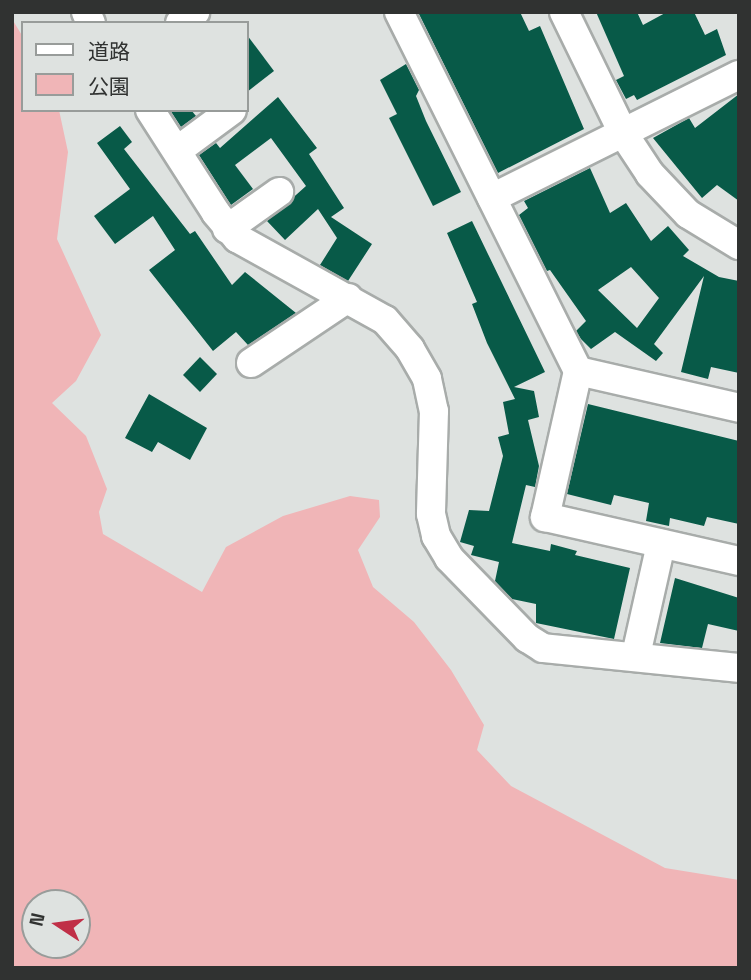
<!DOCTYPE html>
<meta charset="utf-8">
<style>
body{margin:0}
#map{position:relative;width:751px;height:980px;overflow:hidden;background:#dee2e0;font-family:"Space Grotesk","Noto Sans JP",sans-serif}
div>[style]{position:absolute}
.green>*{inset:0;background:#f0b5b7}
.building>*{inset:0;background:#085a48}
.roads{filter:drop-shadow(2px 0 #a8acaa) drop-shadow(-2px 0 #a8acaa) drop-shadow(0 2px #a8acaa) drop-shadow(0 -2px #a8acaa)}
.minor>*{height:28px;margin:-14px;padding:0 14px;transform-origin:14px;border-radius:14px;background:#fff}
span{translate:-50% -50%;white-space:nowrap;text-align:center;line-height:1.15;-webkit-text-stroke:7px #dee2e0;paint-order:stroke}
.frame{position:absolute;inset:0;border:14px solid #303231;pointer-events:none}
.legend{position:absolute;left:21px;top:21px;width:228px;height:91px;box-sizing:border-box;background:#dee2e0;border:2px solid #989c9a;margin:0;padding:9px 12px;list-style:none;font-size:21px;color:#303231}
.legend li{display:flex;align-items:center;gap:14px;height:35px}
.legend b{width:35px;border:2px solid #989c9a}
.north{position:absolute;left:21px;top:889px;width:70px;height:70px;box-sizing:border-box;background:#dee2e0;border:2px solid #989c9a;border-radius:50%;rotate:283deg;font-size:19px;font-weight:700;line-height:28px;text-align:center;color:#303231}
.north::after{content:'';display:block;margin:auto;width:24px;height:32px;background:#c02f47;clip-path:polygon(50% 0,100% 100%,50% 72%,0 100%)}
</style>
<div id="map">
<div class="green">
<div style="clip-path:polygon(evenodd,12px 19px,23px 37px,23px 110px,59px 110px,68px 152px,57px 239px,101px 335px,76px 381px,52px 403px,86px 436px,107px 489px,99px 512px,103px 534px,202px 592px,226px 547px,283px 516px,350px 496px,379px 500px,380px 517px,358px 550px,373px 587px,414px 622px,451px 670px,484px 725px,477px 750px,511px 786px,665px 868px,739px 880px,739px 968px,12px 968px,12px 19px,35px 903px,77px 903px,77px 945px,35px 945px,35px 903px)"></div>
</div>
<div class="building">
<div style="clip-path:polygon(418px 12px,520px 12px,529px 31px,540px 26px,584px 129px,498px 173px)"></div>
<div style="clip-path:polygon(596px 12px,637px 12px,643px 25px,667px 12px,694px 12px,705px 35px,717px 29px,726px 55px,637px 100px,634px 95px,626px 99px,616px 80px,624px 76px)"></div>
<div style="clip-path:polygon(247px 35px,274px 71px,247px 92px)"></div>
<div style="clip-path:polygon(406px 64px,419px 90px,416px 96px,426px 121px,461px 192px,433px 206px,389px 118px,397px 114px,380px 80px)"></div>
<div style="clip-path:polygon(739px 94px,739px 201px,717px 185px,702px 198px,653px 138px,689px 118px,695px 128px)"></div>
<div style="clip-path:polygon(278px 97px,317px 148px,309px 154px,344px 208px,331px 217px,372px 244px,348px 281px,320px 265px,337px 238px,318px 209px,285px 240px,267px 221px,306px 186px,271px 138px,235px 165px,253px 189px,231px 205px,199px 155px,216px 143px,220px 148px)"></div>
<div style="clip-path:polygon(170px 110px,191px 110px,196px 116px,181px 127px)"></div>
<div style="clip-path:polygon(120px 126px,132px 142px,124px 149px,190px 234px,195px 231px,232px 285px,245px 272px,296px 313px,248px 345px,236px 332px,213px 351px,149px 270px,175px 250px,153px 216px,115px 244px,94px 216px,130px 189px,97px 143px)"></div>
<div style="clip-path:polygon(evenodd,590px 168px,610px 213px,626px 203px,651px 241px,668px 226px,689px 250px,683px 256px,719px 277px,739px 281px,739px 373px,711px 367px,708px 379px,681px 372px,704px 276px,654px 344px,663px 353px,656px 361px,615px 332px,591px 349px,581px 339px,576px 331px,586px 321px,550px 270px,547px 271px,519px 215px,528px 208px,524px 201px,590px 168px,631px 267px,659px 298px,637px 328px,598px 290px,631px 267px)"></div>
<div style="clip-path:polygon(472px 221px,545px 372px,514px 387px,534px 391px,539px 417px,528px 420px,539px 466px,535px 487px,526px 485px,512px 543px,550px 551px,551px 544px,577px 551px,575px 555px,630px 568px,614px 639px,536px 623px,536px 604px,512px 599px,495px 581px,499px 562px,471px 555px,474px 546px,460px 542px,469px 510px,489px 511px,503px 456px,498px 437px,509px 434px,503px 402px,515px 399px,487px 343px,472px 304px,477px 302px,447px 233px)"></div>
<div style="clip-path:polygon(200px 357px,217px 374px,200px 392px,183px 375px)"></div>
<div style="clip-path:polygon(149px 394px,207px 428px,190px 460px,158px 442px,152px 452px,125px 438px)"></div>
<div style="clip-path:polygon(588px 404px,739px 441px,739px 524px,707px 517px,704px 526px,670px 518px,669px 526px,646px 521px,649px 503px,614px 495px,611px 505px,567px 494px)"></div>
<div style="clip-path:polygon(675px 578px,739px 598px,739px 631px,708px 624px,702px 648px,660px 643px)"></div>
</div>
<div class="roads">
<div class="minor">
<div style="left:86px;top:12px;width:12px;rotate:66deg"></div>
<div style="left:399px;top:12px;width:401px;rotate:63.5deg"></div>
<div style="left:578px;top:371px;width:150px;rotate:102.7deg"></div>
<div style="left:545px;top:517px;width:199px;rotate:12.8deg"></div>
<div style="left:564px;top:12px;width:135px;rotate:64deg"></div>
<div style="left:623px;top:133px;width:49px;rotate:56.6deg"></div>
<div style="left:650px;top:174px;width:55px;rotate:46.5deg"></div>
<div style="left:688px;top:214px;width:60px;rotate:31.3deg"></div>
<div style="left:180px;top:23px;width:19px;rotate:-36deg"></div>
<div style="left:150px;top:110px;width:122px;rotate:57.3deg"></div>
<div style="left:216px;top:213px;width:33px;rotate:50deg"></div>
<div style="left:237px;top:238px;width:169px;rotate:29deg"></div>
<div style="left:385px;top:320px;width:38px;rotate:49deg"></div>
<div style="left:410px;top:349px;width:34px;rotate:60deg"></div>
<div style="left:427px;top:379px;width:33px;rotate:78deg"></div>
<div style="left:434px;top:411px;width:103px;rotate:91.7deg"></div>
<div style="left:431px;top:514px;width:23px;rotate:77deg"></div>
<div style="left:436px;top:536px;width:26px;rotate:59deg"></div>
<div style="left:449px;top:558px;width:112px;rotate:45.7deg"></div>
<div style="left:527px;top:638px;width:19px;rotate:32deg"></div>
<div style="left:543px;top:648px;width:197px;rotate:5.8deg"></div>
<div style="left:178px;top:150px;width:67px;rotate:-36.5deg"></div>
<div style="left:492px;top:198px;width:276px;rotate:-26.5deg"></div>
<div style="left:227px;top:229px;width:64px;rotate:-35.4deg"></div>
<div style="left:251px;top:363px;width:117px;rotate:-33.8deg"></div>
<div style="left:578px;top:371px;width:165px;rotate:12.9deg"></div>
<div style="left:636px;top:655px;width:114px;rotate:-77.3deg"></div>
</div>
</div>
<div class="frame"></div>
<ul class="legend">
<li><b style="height:9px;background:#fff"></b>道路</li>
<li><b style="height:19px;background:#f0b5b7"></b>公園</li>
</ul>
<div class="north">N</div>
</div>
